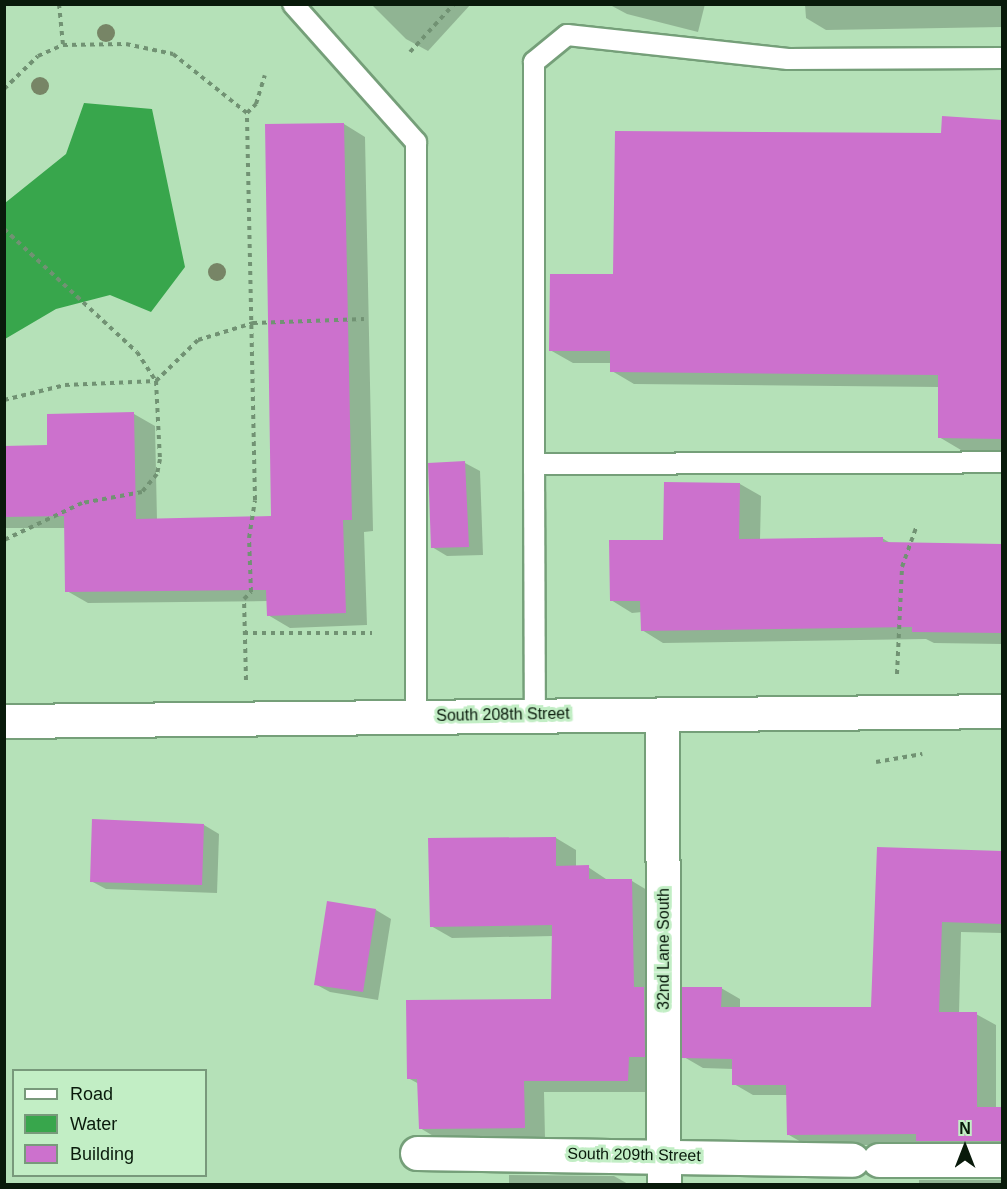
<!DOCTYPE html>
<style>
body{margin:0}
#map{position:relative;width:1007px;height:1189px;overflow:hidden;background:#b5e1b8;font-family:Helvetica,sans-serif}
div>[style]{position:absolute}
.water>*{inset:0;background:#38a64c}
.shadow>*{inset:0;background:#0003}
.building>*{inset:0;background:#cc71cd}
.path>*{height:4px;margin-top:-2px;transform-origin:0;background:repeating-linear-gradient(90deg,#719273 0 4.5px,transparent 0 9px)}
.roads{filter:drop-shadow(2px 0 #759f79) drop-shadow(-2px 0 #759f79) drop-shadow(0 2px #759f79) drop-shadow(0 -2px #759f79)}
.lane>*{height:20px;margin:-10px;padding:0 10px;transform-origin:10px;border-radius:10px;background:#fff}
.street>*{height:33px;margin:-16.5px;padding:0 16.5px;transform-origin:16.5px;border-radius:16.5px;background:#fff}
.trees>*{width:18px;height:18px;margin:-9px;border-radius:50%;background:#778566}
span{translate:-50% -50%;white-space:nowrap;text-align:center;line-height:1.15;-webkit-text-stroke:6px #c2eec5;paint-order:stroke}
.street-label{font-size:16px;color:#091a0b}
.frame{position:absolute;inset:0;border:6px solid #091a0b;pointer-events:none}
.legend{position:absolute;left:12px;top:1069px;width:195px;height:108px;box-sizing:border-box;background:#c2eec5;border:2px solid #78997b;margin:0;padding:8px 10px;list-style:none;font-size:18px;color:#091a0b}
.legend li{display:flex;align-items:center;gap:12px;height:30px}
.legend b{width:30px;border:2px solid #78997b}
.north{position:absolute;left:935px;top:1117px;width:60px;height:60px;-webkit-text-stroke:4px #c2eec5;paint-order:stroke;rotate:0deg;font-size:16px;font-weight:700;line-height:24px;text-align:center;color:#091a0b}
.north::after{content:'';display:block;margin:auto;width:21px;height:27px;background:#091a0b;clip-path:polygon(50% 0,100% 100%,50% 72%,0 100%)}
</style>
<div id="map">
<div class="water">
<div style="clip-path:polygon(84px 103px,152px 109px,185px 267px,151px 312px,110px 295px,56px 309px,5px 339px,5px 203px,66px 154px)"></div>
</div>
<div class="shadow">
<div style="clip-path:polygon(371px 4px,471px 4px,428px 51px,406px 39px)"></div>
<div style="clip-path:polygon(705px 4px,698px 32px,627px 14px,612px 6px)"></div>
<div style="clip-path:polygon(805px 4px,1002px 4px,1002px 27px,826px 30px,806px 18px)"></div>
<div style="clip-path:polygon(943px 118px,1002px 122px,1002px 451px,961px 450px,939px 437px,939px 387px,634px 384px,612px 371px,612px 363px,573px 363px,550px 350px,615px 276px,942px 135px)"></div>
<div style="clip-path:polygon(344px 124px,365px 137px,373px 531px,364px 532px,367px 625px,290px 628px,268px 615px,268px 601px,88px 603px,67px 591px,66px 528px,4px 528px,4px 448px,48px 447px,134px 414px,155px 426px,157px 520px,273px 518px)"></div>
<div style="clip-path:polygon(465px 463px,480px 471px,483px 555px,447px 556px,432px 547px)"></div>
<div style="clip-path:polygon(740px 484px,761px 496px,760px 540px,882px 538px,892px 544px,1002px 545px,1002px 644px,934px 643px,926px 639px,663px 643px,642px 630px,642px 612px,632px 613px,611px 600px,665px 541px)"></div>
<div style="clip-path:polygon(204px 825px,219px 834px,217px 893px,106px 889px,91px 881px)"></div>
<div style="clip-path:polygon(556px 838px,576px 850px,576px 867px,588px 867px,609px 881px,632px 881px,652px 893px,648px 1092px,544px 1092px,545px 1138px,440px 1140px,420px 1128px,419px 1084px,408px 1078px,552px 1000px,553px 936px,452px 938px,431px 926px)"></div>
<div style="clip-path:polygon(878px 848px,1002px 852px,1002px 933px,961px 932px,959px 1014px,976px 1014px,996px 1025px,996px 1109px,1002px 1109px,1002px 1152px,924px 1144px,808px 1146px,789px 1135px,788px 1095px,753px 1095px,734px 1084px,734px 1069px,703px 1068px,684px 1057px,721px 988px,740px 999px,740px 1009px,873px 1008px)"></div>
<div style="clip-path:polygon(328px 903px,376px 910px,391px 919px,378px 1000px,330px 992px,315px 984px)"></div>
<div style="clip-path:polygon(509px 1175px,614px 1176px,628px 1184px,509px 1184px)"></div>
<div style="clip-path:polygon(919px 1180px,1002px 1180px,1002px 1184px,919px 1184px)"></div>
</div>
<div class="building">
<div style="clip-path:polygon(942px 116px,1002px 120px,1002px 439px,938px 438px,938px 375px,610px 372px,610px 351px,549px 351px,550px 274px,613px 274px,615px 131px,941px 133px)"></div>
<div style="clip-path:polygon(344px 123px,352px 520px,343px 520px,346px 613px,267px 616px,266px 590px,65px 592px,64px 516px,4px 517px,4px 446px,47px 445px,47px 414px,134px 412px,136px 519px,271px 516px,265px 124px)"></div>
<div style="clip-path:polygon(465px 461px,469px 547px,431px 548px,428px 463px)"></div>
<div style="clip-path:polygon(664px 482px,740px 483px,739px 539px,883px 537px,883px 542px,1002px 544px,1002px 633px,912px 632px,912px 627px,641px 631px,640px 601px,610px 601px,609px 540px,663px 540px)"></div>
<div style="clip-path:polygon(92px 819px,204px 824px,202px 885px,90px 882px)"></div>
<div style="clip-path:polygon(556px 837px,556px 866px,589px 865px,589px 879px,632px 879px,634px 987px,644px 987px,645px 1057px,629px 1057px,628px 1081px,524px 1081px,525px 1128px,419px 1129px,417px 1079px,407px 1079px,406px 1000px,551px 999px,552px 925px,430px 927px,428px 838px)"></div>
<div style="clip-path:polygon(877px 847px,1002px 851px,1002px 924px,942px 922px,939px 1012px,977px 1012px,977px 1107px,1002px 1107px,1002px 1141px,916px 1141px,916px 1134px,787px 1135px,786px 1085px,732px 1085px,732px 1059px,682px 1058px,682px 987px,722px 987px,721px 1007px,871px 1007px)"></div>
<div style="clip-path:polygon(327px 901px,376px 909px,363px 992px,314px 985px)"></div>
</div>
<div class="path">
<div style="left:59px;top:4px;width:41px;rotate:84.4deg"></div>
<div style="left:410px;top:52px;width:65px;rotate:-47.5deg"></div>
<div style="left:4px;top:89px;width:47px;rotate:-44.1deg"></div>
<div style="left:38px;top:56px;width:27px;rotate:-24deg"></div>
<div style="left:63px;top:45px;width:63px;rotate:-0.9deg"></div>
<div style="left:126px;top:44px;width:48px;rotate:12deg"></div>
<div style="left:173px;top:54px;width:95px;rotate:38.6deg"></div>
<div style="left:4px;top:229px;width:181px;rotate:42.8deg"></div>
<div style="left:137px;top:352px;width:35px;rotate:57deg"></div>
<div style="left:156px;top:381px;width:78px;rotate:87.1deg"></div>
<div style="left:160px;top:459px;width:15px;rotate:101deg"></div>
<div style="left:157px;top:474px;width:23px;rotate:130deg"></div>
<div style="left:142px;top:492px;width:61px;rotate:169.6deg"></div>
<div style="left:82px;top:503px;width:86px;rotate:154.6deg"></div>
<div style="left:4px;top:400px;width:63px;rotate:-13.8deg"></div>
<div style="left:65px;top:385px;width:91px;rotate:-2.5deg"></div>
<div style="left:156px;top:381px;width:59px;rotate:-44.3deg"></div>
<div style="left:198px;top:340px;width:58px;rotate:-17.2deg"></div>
<div style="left:253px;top:323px;width:111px;rotate:-2.1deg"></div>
<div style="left:244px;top:633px;width:128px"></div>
<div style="left:897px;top:674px;width:107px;rotate:-87.3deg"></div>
<div style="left:902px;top:567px;width:41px;rotate:-70.3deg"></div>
<div style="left:246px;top:680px;width:81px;rotate:-91.4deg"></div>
<div style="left:244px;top:599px;width:10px;rotate:-45deg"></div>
<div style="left:251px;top:592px;width:54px;rotate:-92.1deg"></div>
<div style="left:249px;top:538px;width:38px;rotate:-81deg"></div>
<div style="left:255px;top:500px;width:387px;rotate:-91.2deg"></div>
<div style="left:247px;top:113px;width:13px;rotate:-45deg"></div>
<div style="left:256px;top:104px;width:30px;rotate:-73deg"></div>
<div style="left:876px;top:762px;width:47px;rotate:-9.9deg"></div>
</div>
<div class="roads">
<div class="lane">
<div style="left:293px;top:4px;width:185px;rotate:48.3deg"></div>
<div style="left:416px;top:142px;width:574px;rotate:90deg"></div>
<div style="left:1002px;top:58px;width:214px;rotate:179.7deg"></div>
<div style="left:788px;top:59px;width:222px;rotate:-173.8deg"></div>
<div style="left:567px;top:35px;width:43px;rotate:140.7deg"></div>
<div style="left:534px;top:62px;width:402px;rotate:90deg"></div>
<div style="left:534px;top:464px;width:468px;rotate:-0.2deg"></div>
<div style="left:534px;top:464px;width:251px;rotate:89.8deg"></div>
</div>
<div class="street">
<div style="left:662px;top:714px;width:470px;rotate:89.8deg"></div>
<div style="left:4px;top:721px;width:998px;rotate:-0.57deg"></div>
<div style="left:417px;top:1153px;width:435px;rotate:0.9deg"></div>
<div style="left:879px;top:1160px;width:123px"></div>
</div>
</div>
<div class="trees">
<div style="left:106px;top:33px"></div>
<div style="left:40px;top:86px"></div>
<div style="left:217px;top:272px"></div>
</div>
<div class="street-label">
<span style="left:503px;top:715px;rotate:-1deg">South 208th Street</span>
<span style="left:664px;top:949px;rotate:-90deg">32nd Lane South</span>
<span style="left:634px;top:1155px;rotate:1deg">South 209th Street</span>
</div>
<div class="frame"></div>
<ul class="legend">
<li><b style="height:8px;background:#fff"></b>Road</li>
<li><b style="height:16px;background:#38a64c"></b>Water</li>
<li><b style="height:16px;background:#cc71cd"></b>Building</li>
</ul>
<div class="north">N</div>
</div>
